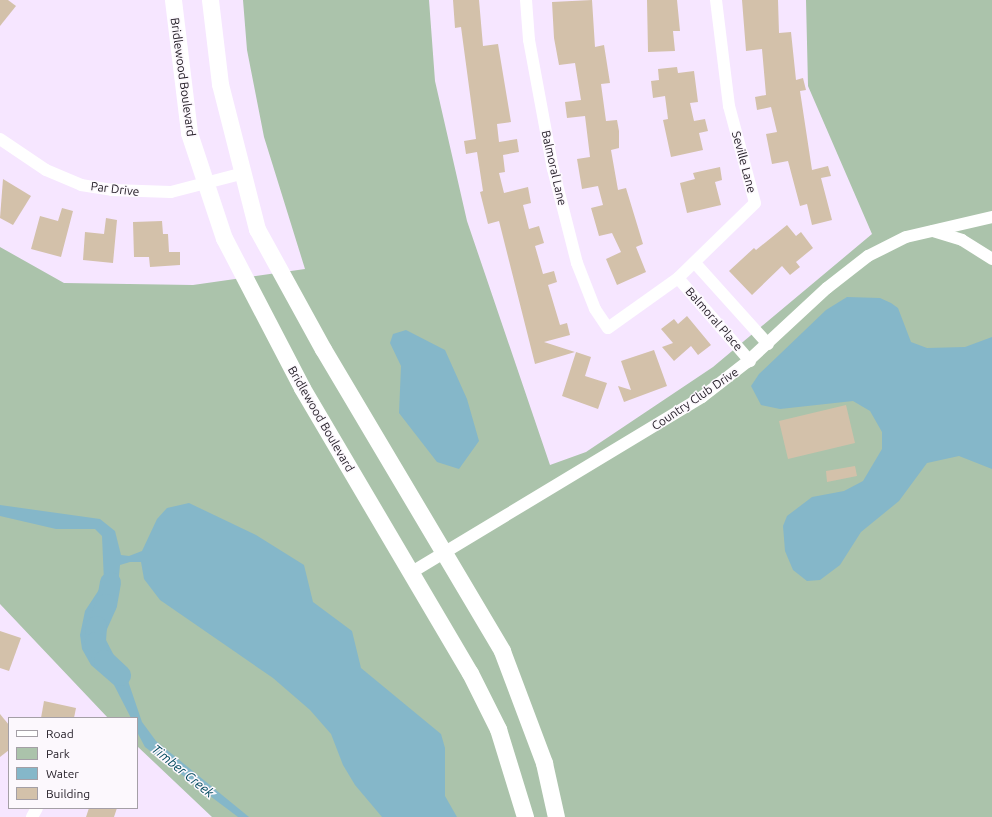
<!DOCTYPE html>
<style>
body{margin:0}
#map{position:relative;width:992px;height:817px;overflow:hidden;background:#f6e6ff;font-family:Ubuntu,sans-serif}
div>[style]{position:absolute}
.green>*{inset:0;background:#abc3ab}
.water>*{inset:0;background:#85b7c9}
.river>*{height:21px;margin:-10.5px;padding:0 10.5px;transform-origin:10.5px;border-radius:10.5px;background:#85b7c9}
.building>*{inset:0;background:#d3c1aa}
.street>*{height:12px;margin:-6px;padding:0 6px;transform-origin:6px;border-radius:6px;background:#fff}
.secondary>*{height:17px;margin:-8.5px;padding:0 8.5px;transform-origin:8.5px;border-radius:8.5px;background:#fff}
span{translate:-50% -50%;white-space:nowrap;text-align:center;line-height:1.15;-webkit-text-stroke:3px #fcf8fd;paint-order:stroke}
.street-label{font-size:12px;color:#201a23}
.water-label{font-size:13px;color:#00495d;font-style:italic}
.legend{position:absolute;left:8px;top:717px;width:130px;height:92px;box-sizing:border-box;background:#fcf8fd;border:1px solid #a49fa6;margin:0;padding:5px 7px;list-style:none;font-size:12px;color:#201a23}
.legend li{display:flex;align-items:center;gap:8px;height:20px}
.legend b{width:20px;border:1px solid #a49fa6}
</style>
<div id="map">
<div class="green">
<div style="clip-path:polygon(243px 0,429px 0,435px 81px,467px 221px,550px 465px,586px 452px,713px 367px,872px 234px,808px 86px,806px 0,992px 0,992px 817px,212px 817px,137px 746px,137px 718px,108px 718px,0 604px,0 247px,64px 283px,193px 285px,305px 269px,264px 137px,247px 50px)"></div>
</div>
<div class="water">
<div style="clip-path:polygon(847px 297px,880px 298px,891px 303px,898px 308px,911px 342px,927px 348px,965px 347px,992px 337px,992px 469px,959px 456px,927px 463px,899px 501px,861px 532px,840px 565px,820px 580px,807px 581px,793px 570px,785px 551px,783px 526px,787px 516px,812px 497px,844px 491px,863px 481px,882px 449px,882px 432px,870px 411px,853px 401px,780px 409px,761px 405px,751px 386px,759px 374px,826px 310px)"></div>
<div style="clip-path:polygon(406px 330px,445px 350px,467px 399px,479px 441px,459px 469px,437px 462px,399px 413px,401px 366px,390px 343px,393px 334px)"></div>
<div style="clip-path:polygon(189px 503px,256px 535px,304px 565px,313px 602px,352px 631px,361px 668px,441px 734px,445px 748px,445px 796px,457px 817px,382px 817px,355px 785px,343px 765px,331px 734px,310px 710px,273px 678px,160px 600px,144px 579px,141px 562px,130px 562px,120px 565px,117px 597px,94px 619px,93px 637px,98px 652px,126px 675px,142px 722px,156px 741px,249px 817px,238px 817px,145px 747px,137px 732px,137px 718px,131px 718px,114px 685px,91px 665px,82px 649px,80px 635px,85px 611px,104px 582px,102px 536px,95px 529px,56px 529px,0 516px,0 505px,100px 519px,115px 531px,121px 555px,129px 556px,142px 551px,157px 519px,167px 508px)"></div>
</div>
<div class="river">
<div style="left:110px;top:582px;width:22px;rotate:100deg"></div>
<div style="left:106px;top:604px;width:24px;rotate:114deg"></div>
<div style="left:96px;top:626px;width:16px;rotate:94deg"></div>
<div style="left:95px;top:642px;width:20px;rotate:63deg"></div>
<div style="left:104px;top:660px;width:22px;rotate:43deg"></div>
</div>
<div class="building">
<div style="clip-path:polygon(0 0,8px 0,16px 6px,0 26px)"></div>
<div style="clip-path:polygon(453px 0,479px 0,483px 46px,498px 44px,511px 122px,497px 124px,499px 142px,517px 139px,519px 152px,503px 155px,505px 172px,499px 173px,504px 193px,528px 187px,531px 203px,523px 205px,529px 229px,539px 226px,544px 243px,535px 246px,543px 274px,554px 271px,557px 282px,548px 285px,560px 325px,567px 323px,570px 335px,544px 342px,575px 352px,535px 364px,499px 221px,488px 224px,480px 192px,483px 191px,477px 152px,466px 154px,464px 141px,476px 139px,461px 27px,455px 28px)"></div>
<div style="clip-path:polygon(592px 0,595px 47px,604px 45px,610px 83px,601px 84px,606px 121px,617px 120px,619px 131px,619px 148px,611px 150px,618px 190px,626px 188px,643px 244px,636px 247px,646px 272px,617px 285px,606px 259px,621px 252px,612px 233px,599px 236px,591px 208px,603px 205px,598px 186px,582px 189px,577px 159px,590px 157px,585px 116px,567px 118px,565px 102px,581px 100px,575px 63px,559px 65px,554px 38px,552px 2px)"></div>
<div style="clip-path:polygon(647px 0,677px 0,680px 31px,673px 31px,675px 51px,648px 52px)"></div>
<div style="clip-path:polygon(742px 0,778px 0,779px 33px,791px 32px,796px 80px,803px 78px,806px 90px,800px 91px,812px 170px,828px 166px,831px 176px,821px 178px,832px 220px,812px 225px,807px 204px,800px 206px,788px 161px,772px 164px,766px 134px,777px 132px,771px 107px,757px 110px,755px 97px,766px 95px,762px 49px,746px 51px)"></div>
<div style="clip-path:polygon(677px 67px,678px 73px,694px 71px,698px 102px,690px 103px,694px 121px,705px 119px,708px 131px,699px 133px,703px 150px,671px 157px,663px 120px,668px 119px,665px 96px,653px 98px,651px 81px,659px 80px,658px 69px)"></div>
<div style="clip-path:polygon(720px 167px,722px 180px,715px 182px,721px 205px,687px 213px,680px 183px,695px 179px,693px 173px)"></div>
<div style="clip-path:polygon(3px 179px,31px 196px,13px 225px,0 218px)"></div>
<div style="clip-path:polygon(62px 208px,73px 211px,61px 257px,31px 249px,40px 216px,58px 221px)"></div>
<div style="clip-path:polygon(106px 218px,117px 220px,113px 263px,83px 260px,85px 232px,104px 234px)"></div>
<div style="clip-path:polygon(162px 221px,163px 234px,168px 234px,169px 252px,180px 252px,180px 265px,150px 267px,149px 257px,134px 257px,133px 222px)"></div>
<div style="clip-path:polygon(787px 225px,796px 236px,801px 232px,813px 248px,796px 262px,800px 267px,790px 275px,782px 266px,752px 295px,729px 271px,754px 248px,756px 250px)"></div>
<div style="clip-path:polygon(687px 316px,711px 345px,698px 355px,691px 346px,674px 361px,662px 347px,673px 343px,661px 329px,674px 319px,678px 324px)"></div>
<div style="clip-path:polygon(654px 350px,667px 386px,624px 402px,618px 386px,631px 390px,621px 361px)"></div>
<div style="clip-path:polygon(576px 352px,591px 357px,585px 376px,607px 383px,598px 409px,562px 396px)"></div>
<div style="clip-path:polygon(846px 405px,855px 443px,788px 459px,779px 421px)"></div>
<div style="clip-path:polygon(855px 466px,857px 476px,827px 482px,826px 471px)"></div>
<div style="clip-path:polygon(0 631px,21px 638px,9px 671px,0 668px)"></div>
<div style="clip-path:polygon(44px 701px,76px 708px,74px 718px,41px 718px)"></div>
<div style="clip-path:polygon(0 714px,9px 725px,9px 750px,0 757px)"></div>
<div style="clip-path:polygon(89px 808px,117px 808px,114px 817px,86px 817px)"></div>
</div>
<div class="street">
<div style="left:526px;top:0;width:40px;rotate:85.7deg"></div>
<div style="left:529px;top:40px;width:131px;rotate:79.5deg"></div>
<div style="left:553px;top:169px;width:97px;rotate:75.7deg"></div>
<div style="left:577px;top:263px;width:49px;rotate:68.6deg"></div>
<div style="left:595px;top:309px;width:23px;rotate:56deg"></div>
<div style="left:608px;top:328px;width:86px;rotate:-35.5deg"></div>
<div style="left:678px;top:278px;width:107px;rotate:-44.2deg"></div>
<div style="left:755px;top:203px;width:100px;rotate:-105deg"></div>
<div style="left:729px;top:106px;width:107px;rotate:-97deg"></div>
<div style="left:0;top:139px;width:55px;rotate:34deg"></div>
<div style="left:46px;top:170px;width:38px;rotate:23deg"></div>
<div style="left:81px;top:185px;width:31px;rotate:9deg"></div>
<div style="left:112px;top:190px;width:59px;rotate:1.9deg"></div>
<div style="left:171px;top:192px;width:71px;rotate:-14.6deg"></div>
<div style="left:933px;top:231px;width:30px;rotate:17deg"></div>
<div style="left:962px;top:240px;width:36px;rotate:32deg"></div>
<div style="left:695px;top:263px;width:109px;rotate:48deg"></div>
<div style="left:678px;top:278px;width:110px;rotate:49.1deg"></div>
<div style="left:412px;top:572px;width:339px;rotate:-31.1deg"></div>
<div style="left:702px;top:397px;width:57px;rotate:-37.9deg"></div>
<div style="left:747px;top:362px;width:109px;rotate:-42.8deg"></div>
<div style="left:827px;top:288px;width:52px;rotate:-38deg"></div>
<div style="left:868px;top:256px;width:42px;rotate:-26.6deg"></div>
<div style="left:906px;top:237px;width:88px;rotate:-13.1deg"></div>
<div style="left:32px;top:817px;width:10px;rotate:-61deg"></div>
</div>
<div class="secondary">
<div style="left:173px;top:0;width:134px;rotate:83.1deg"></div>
<div style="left:189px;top:133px;width:111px;rotate:71.6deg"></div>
<div style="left:224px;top:238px;width:169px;rotate:62.5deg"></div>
<div style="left:302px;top:388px;width:331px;rotate:59.5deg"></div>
<div style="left:470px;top:673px;width:63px;rotate:63.4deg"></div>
<div style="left:498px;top:729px;width:92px;rotate:72.9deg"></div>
<div style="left:210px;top:0;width:85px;rotate:83.2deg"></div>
<div style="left:220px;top:84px;width:150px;rotate:75.7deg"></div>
<div style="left:257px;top:229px;width:137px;rotate:61.2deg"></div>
<div style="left:323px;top:349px;width:351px;rotate:59.3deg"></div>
<div style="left:502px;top:651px;width:120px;rotate:69.4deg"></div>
<div style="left:544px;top:763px;width:55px;rotate:77.5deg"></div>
</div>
<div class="street-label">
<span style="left:183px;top:77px;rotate:82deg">Bridlewood Boulevard</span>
<span style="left:744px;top:162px;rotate:75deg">Seville Lane</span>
<span style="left:554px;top:168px;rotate:77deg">Balmoral Lane</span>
<span style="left:115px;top:189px;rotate:7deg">Par Drive</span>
<span style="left:714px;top:319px;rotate:49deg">Balmoral Place</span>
<span style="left:695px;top:399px;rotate:-34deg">Country Club Drive</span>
<span style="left:321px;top:419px;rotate:60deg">Bridlewood Boulevard</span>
</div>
<div class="water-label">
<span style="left:183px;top:771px;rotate:39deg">Timber Creek</span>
</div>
<ul class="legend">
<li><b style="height:5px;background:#fff"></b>Road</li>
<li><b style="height:11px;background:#abc3ab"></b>Park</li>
<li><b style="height:11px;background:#85b7c9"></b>Water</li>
<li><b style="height:11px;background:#d3c1aa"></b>Building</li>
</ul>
</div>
